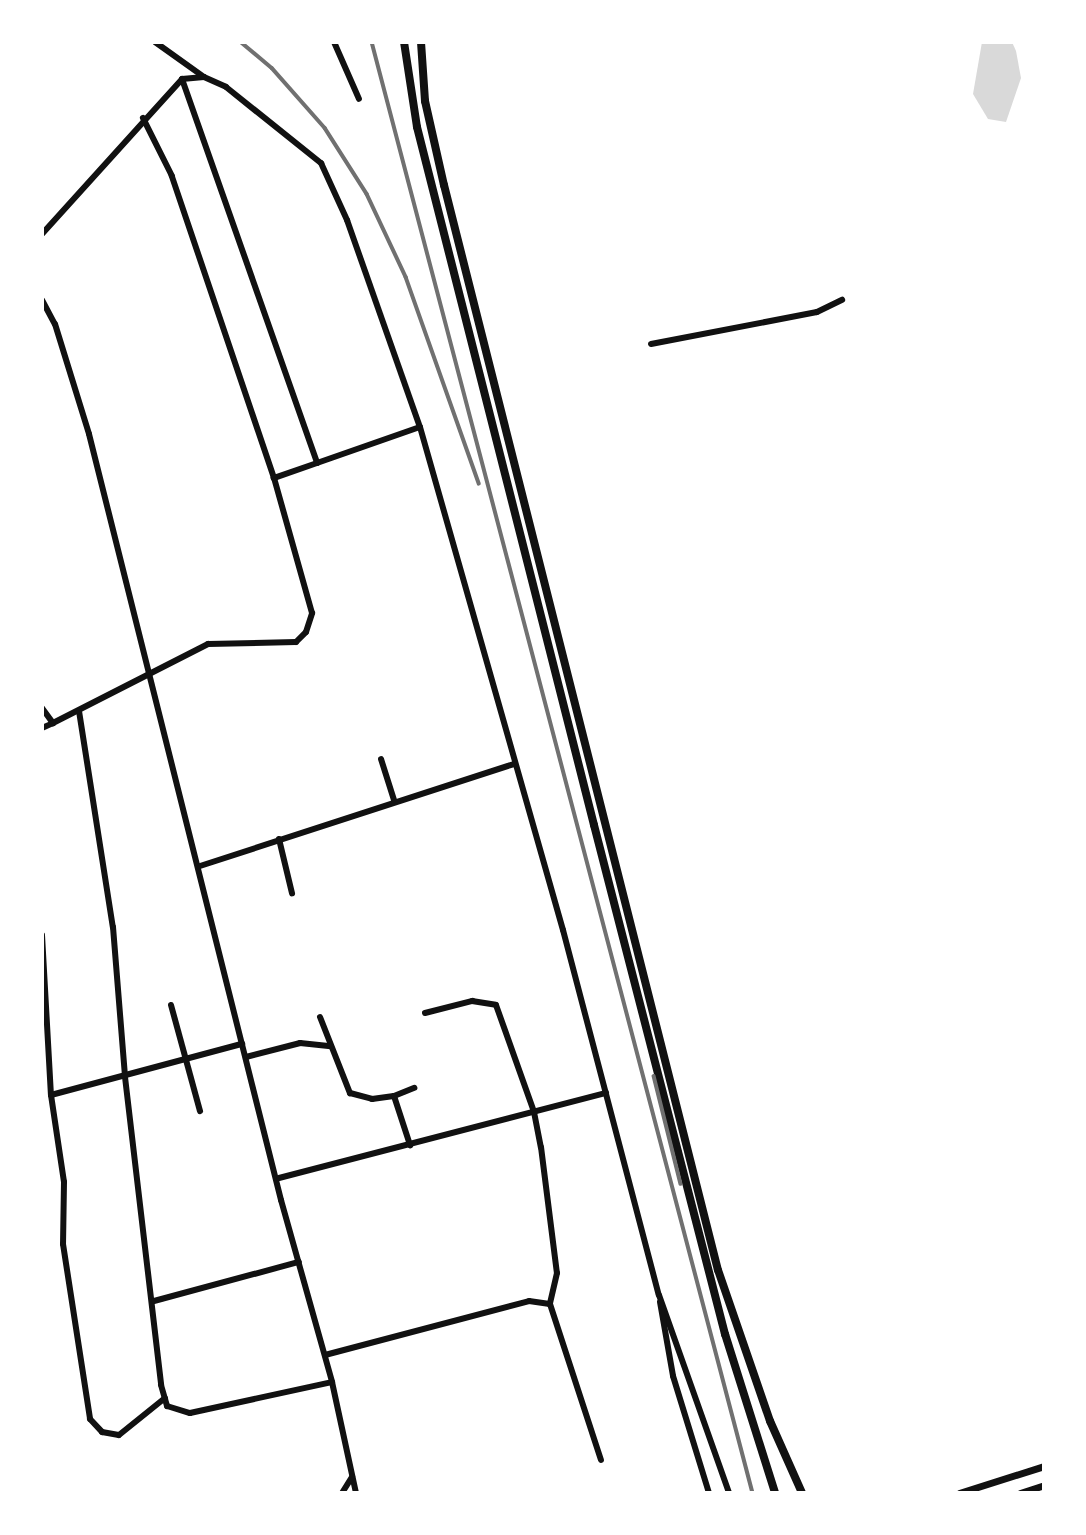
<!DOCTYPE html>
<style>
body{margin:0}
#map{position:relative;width:1086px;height:1535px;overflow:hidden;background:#fff;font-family:Montserrat,sans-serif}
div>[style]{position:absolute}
.water>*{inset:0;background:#d9d9d9}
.minor>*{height:6px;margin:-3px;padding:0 3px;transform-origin:3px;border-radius:3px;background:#111}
.tertiary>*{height:7px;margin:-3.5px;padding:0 3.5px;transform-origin:3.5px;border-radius:3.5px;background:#111}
.secondary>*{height:8px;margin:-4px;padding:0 4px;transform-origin:4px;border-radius:4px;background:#111}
.rail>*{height:3.5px;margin:-1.75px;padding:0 1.75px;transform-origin:1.75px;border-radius:1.75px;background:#707070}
span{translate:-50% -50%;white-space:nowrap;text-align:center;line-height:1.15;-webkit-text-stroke:5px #fff;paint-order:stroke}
.frame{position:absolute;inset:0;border:44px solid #fff;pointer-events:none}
</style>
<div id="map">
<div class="water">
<div style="clip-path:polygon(982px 42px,1012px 42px,1016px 51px,1021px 78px,1006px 122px,988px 119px,973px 94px)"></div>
</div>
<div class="minor">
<div style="left:155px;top:42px;width:60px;rotate:35.5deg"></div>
<div style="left:334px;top:42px;width:62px;rotate:66.3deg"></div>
<div style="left:182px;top:79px;width:407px;rotate:70.6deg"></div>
<div style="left:317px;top:463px;width:46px;rotate:160.8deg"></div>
<div style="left:42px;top:234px;width:209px;rotate:-47.9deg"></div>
<div style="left:182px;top:79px;width:22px;rotate:-5deg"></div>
<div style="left:204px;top:77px;width:24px;rotate:24deg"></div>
<div style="left:226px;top:87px;width:122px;rotate:38.7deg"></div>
<div style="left:321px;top:163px;width:63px;rotate:65.5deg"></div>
<div style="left:347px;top:220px;width:219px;rotate:70.6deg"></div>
<div style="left:420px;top:427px;width:523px;rotate:74.13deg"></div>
<div style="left:563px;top:930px;width:377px;rotate:75.3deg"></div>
<div style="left:659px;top:1295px;width:210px;rotate:70.5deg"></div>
<div style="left:42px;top:300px;width:27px;rotate:62deg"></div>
<div style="left:55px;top:324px;width:115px;rotate:72.8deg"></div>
<div style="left:89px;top:434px;width:790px;rotate:75.93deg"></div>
<div style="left:281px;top:1200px;width:189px;rotate:74.3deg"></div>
<div style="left:332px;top:1382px;width:114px;rotate:77.8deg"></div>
<div style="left:651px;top:344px;width:169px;rotate:-10.9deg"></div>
<div style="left:817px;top:312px;width:28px;rotate:-26deg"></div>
<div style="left:317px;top:463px;width:109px;rotate:-19.3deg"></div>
<div style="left:42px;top:708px;width:19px;rotate:54deg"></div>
<div style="left:53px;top:723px;width:174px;rotate:-27deg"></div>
<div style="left:208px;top:644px;width:88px;rotate:-1.3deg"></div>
<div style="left:296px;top:642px;width:14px;rotate:-45deg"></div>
<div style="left:306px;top:632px;width:20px;rotate:-72deg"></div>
<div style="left:312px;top:613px;width:140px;rotate:-105.7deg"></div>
<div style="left:274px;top:478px;width:319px;rotate:-108.7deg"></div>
<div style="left:172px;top:176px;width:65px;rotate:-116.6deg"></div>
<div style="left:79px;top:711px;width:219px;rotate:81.1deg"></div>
<div style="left:113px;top:927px;width:150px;rotate:85.4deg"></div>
<div style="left:125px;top:1077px;width:310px;rotate:83.3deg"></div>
<div style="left:161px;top:1385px;width:22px;rotate:74deg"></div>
<div style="left:167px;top:1406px;width:24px;rotate:17deg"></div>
<div style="left:190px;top:1413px;width:145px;rotate:-12.3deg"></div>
<div style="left:42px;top:728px;width:12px;rotate:-24deg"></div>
<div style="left:381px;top:759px;width:43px;rotate:72.4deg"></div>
<div style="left:279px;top:839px;width:56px;rotate:76.5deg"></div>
<div style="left:200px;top:866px;width:330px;rotate:-18deg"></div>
<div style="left:42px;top:935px;width:160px;rotate:86.8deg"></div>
<div style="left:51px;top:1095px;width:88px;rotate:81.5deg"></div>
<div style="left:64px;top:1182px;width:62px;rotate:90.9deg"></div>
<div style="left:63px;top:1244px;width:177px;rotate:81.2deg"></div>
<div style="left:90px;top:1419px;width:18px;rotate:47deg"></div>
<div style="left:102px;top:1432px;width:17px;rotate:10deg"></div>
<div style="left:119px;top:1435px;width:59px;rotate:-38.8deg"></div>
<div style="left:171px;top:1005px;width:110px;rotate:74.7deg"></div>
<div style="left:425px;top:1013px;width:49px;rotate:-14.3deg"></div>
<div style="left:472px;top:1001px;width:24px;rotate:9deg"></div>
<div style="left:496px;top:1005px;width:114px;rotate:70.4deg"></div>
<div style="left:534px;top:1112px;width:36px;rotate:79deg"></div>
<div style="left:541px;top:1147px;width:127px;rotate:82.8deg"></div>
<div style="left:557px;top:1273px;width:32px;rotate:103deg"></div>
<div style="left:320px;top:1017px;width:82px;rotate:68.5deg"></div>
<div style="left:350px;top:1093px;width:23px;rotate:15deg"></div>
<div style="left:372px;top:1099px;width:22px;rotate:-8deg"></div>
<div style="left:394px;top:1096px;width:52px;rotate:71.9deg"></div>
<div style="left:246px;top:1057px;width:56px;rotate:-14.5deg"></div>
<div style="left:300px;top:1043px;width:31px;rotate:6deg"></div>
<div style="left:51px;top:1095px;width:198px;rotate:-15deg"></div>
<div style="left:394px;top:1096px;width:22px;rotate:-22deg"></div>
<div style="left:279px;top:1178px;width:338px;rotate:-14.6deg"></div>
<div style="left:154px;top:1301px;width:150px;rotate:-15.1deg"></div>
<div style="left:660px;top:1302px;width:75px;rotate:80deg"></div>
<div style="left:673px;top:1376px;width:122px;rotate:72.9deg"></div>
<div style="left:325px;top:1355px;width:211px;rotate:-14.8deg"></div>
<div style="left:529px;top:1301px;width:21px;rotate:8deg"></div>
<div style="left:550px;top:1304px;width:164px;rotate:71.9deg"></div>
<div style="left:342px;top:1493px;width:19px;rotate:-58deg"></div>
</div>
<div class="tertiary">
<div style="left:959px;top:1493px;width:89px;rotate:-17.6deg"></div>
<div style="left:1020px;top:1493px;width:25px;rotate:-18deg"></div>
</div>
<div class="secondary">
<div style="left:404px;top:42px;width:86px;rotate:81.3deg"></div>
<div style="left:417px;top:127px;width:720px;rotate:75.77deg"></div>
<div style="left:594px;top:825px;width:526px;rotate:75.57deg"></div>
<div style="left:725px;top:1334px;width:167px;rotate:72.5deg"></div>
<div style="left:421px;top:42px;width:59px;rotate:86.1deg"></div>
<div style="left:425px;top:101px;width:86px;rotate:77.3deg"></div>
<div style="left:444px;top:185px;width:1119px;rotate:75.83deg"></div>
<div style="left:718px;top:1270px;width:160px;rotate:71deg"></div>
<div style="left:770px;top:1421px;width:79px;rotate:66deg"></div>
</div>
<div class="rail">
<div style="left:241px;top:42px;width:40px;rotate:40deg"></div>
<div style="left:272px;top:68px;width:80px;rotate:48.5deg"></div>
<div style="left:325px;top:128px;width:78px;rotate:57.5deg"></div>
<div style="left:367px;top:194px;width:92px;rotate:64.8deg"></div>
<div style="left:406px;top:277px;width:219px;rotate:70.5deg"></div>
<div style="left:372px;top:42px;width:1500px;rotate:75.29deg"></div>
<div style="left:654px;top:1076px;width:111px;rotate:76deg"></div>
</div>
<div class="frame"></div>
</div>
